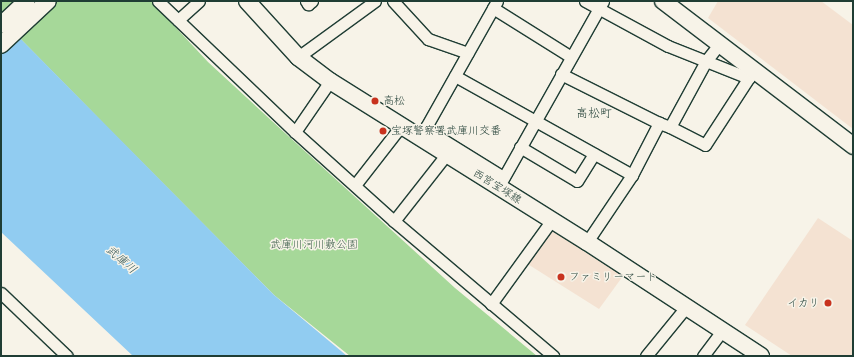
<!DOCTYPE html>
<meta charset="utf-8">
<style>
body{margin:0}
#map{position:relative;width:854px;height:357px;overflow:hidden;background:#f7f3e8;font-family:Pangolin,"Klee One",sans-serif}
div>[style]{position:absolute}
.built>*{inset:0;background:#f4e2d2}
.green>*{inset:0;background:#a6d899}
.water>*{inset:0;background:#91ccf1}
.roads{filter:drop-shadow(1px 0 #1f3d34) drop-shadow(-1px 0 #1f3d34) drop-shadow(0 1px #1f3d34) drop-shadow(0 -1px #1f3d34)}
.street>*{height:11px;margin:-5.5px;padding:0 5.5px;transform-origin:5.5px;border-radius:5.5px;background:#f7f3e8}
.secondary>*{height:16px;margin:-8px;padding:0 8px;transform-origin:8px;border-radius:8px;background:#f7f3e8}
.dots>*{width:11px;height:11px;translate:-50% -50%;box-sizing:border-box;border:2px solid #f7f3e8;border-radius:50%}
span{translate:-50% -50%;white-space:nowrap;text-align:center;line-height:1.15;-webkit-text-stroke:3px #f7f3e8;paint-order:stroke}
.poi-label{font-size:11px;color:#1f3d34}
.left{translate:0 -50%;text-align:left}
.right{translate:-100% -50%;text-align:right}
.street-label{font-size:11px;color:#1f3d34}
.park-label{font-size:11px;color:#3a5c48}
.neighbourhood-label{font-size:12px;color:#1f3d34}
.water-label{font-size:12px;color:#365a5a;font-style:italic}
.frame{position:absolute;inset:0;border:2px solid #1f3d34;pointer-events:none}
</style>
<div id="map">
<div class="built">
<div style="clip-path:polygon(718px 1px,821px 1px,853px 25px,853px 129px,708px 18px)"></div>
<div style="clip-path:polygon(818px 218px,853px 241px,853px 356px,792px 356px,745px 325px)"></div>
<div style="clip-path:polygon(551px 230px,623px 276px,599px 309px,526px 263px)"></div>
</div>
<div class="green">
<div style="clip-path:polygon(1px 1px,151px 1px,208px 62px,285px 133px,455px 288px,537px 356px,350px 356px,274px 295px,117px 137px,1px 19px)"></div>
</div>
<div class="water">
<div style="clip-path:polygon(1px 19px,274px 295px,347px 356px,133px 356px,1px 232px)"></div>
</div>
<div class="roads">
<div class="street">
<div style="left:158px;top:1px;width:190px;rotate:43.7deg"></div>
<div style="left:295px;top:132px;width:133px;rotate:42deg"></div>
<div style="left:394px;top:221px;width:209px;rotate:40.3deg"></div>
<div style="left:306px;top:1px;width:4px;rotate:56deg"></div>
<div style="left:308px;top:4px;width:5px;rotate:-37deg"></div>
<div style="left:393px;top:1px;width:52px;rotate:47.4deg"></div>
<div style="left:428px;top:39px;width:42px;rotate:19.3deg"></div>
<div style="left:497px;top:1px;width:145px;rotate:119.4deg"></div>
<div style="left:426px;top:127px;width:8px;rotate:45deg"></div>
<div style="left:432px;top:133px;width:84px;rotate:31.8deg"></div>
<div style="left:585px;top:1px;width:94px;rotate:28.5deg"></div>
<div style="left:668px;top:46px;width:87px;rotate:21.6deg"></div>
<div style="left:493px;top:8px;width:92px;rotate:32.1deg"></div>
<div style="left:178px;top:20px;width:28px;rotate:-42deg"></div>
<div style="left:298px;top:57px;width:95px;rotate:-36deg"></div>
<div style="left:561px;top:74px;width:110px;rotate:26.6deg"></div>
<div style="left:455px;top:76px;width:203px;rotate:29.2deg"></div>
<div style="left:670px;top:127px;width:39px;rotate:27deg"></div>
<div style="left:705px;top:145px;width:88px;rotate:-57deg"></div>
<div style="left:295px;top:132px;width:62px;rotate:-55.5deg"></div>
<div style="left:520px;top:147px;width:66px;rotate:30.8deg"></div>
<div style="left:577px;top:181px;width:32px;rotate:-58deg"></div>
<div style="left:500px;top:184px;width:210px;rotate:-60.6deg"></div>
<div style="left:355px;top:185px;width:75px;rotate:-52.1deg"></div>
<div style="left:394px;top:221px;width:84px;rotate:-51.8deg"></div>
<div style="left:587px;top:242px;width:81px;rotate:-56.1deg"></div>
<div style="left:632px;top:175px;width:59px;rotate:-62.6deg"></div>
<div style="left:659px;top:123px;width:12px;rotate:20deg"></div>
<div style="left:670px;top:127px;width:75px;rotate:-61.4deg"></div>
<div style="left:706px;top:61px;width:23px;rotate:-52deg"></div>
<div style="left:1px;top:293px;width:91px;rotate:43.7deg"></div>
<div style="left:491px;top:304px;width:102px;rotate:-54.1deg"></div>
<div style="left:646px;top:356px;width:63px;rotate:-50.8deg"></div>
<div style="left:703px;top:356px;width:31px;rotate:-53deg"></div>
</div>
<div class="secondary">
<div style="left:247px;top:1px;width:76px;rotate:47.7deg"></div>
<div style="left:298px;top:57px;width:40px;rotate:37deg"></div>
<div style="left:330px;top:81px;width:303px;rotate:32.1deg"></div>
<div style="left:587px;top:242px;width:208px;rotate:33.2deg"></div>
<div style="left:663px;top:1px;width:239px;rotate:37.3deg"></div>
<div style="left:1px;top:25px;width:35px;rotate:-43deg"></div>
<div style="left:1px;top:45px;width:64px;rotate:-43.1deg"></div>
</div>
</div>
<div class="dots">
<div style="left:375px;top:101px;background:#c8321e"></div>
<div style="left:383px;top:131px;background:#c8321e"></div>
<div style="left:561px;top:277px;background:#c8321e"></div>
<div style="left:828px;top:303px;background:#c8321e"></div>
</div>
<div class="poi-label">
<span class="left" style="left:383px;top:101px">高松</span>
<span class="left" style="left:391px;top:131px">宝塚警察署武庫川交番</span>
<span class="left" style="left:569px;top:277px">ファミリーマート</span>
<span class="right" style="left:820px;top:303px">イカリ</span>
</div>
<div class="street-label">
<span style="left:497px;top:187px;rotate:32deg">西宮宝塚線</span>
</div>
<div class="park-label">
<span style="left:314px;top:245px">武庫川河川敷公園</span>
</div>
<div class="neighbourhood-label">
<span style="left:594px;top:114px">高松町</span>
</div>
<div class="water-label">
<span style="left:121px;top:260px;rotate:41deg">武庫川</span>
</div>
<div class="frame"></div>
</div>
